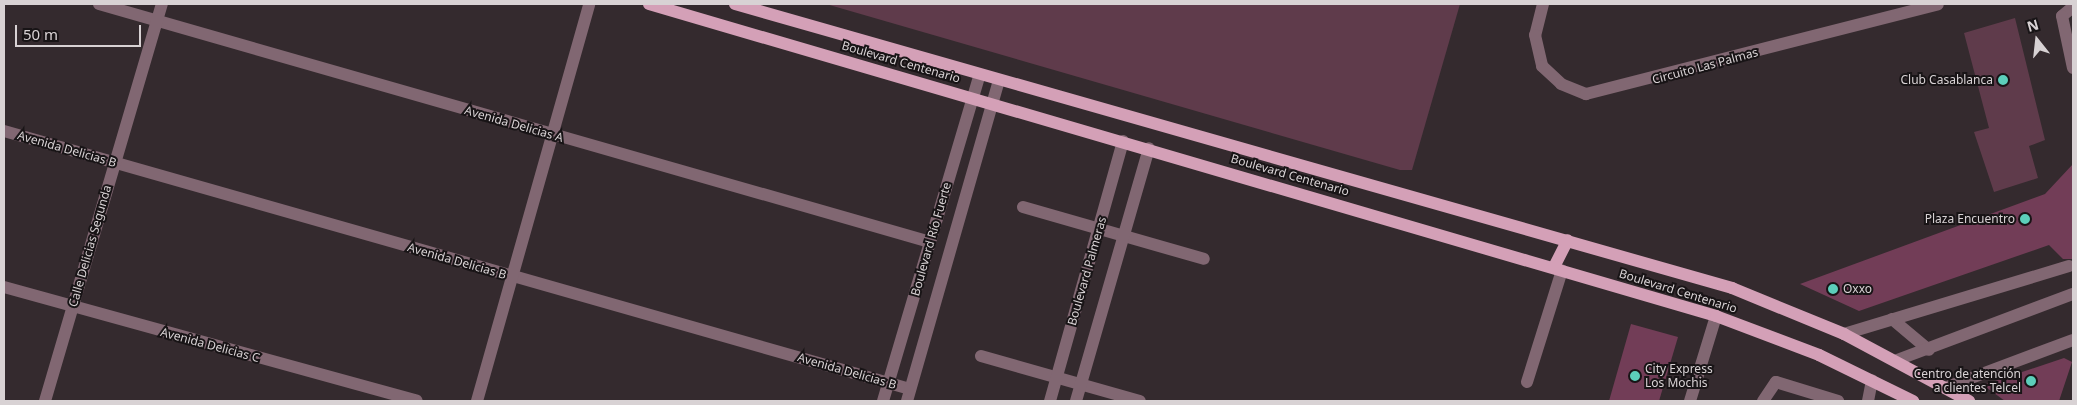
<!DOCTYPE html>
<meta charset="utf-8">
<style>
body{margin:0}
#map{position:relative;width:2077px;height:405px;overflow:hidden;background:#342a2e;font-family:"Noto Sans",sans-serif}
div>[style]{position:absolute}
.green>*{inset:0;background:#5f3b4b}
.building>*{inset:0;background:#723d57}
.minor>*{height:12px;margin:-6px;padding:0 6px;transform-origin:6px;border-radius:6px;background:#816772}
.major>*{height:12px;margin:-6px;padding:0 6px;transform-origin:6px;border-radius:6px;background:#d4a0b7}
.dots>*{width:14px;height:14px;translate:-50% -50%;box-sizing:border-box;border:2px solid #181416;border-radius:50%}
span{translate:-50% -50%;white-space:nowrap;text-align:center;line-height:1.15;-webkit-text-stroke:4px #181416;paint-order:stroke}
.street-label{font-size:12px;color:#d8d2d4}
.poi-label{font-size:12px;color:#d8d2d4}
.right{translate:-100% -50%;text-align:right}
.left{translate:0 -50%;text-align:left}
.frame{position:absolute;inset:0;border:5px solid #d8d2d4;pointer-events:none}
.north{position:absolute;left:2012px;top:15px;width:50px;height:50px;-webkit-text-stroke:4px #181416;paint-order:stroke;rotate:344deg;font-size:14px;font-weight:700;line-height:20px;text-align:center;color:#d8d2d4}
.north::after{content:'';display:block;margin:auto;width:18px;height:22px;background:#d8d2d4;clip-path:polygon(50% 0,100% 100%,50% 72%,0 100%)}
.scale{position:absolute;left:15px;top:25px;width:126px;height:22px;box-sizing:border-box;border:2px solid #d8d2d4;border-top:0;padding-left:6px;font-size:15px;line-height:18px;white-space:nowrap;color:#d8d2d4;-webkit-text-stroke:4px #181416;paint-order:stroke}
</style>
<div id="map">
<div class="green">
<div style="clip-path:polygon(826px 4px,1460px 4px,1412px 170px,1400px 170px)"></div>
<div style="clip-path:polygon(2015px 18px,2045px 140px,2029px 146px,2038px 178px,1994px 192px,1974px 132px,1989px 128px,1964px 33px)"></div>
</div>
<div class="building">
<div style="clip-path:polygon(2073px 164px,2073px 259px,2063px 259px,2049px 245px,1859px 311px,1800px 284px,2045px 194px)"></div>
<div style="clip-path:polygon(1631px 324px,1678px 337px,1659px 401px,1609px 401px)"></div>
<div style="clip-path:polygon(2064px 358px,2072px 362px,2059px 401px,2005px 401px,1983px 385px)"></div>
</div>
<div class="minor">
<div style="left:99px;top:4px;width:864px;rotate:15.98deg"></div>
<div style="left:1543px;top:4px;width:32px;rotate:104deg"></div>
<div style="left:1535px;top:35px;width:32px;rotate:77deg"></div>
<div style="left:1542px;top:66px;width:26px;rotate:43deg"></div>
<div style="left:1561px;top:84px;width:27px;rotate:22deg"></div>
<div style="left:1586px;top:94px;width:363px;rotate:-14.3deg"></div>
<div style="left:2073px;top:7px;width:14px;rotate:141deg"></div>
<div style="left:2062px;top:16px;width:53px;rotate:78.1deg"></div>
<div style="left:4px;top:131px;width:942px;rotate:15.9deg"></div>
<div style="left:1023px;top:207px;width:188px;rotate:16deg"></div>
<div style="left:4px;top:287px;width:428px;rotate:15.4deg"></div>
<div style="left:1892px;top:319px;width:48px;rotate:40deg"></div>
<div style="left:1844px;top:334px;width:235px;rotate:-16.8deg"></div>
<div style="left:981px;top:356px;width:165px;rotate:15.8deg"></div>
<div style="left:1897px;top:360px;width:188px;rotate:-20.6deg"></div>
<div style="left:1527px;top:382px;width:117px;rotate:-72.6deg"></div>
<div style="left:1947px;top:387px;width:134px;rotate:-20.5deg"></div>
<div style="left:45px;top:401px;width:414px;rotate:-73.6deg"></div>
<div style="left:477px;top:401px;width:412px;rotate:-74.2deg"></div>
<div style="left:883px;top:401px;width:339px;rotate:-73.5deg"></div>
<div style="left:907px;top:401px;width:333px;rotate:-74deg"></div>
<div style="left:1050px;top:401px;width:270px;rotate:-74.3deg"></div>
<div style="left:1076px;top:401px;width:263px;rotate:-73.9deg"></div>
<div style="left:1690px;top:401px;width:89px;rotate:-73deg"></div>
<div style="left:1763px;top:401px;width:23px;rotate:-56deg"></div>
<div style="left:1776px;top:382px;width:65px;rotate:17deg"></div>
<div style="left:1868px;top:401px;width:21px;rotate:-79deg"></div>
</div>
<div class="major">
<div style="left:649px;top:4px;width:1112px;rotate:16.3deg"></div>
<div style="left:1716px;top:316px;width:110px;rotate:20.7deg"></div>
<div style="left:1819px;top:355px;width:105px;rotate:26.1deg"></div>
<div style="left:735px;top:4px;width:1037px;rotate:15.9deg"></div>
<div style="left:1732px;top:288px;width:121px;rotate:22.3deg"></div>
<div style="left:1844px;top:334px;width:142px;rotate:28.2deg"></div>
<div style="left:1554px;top:267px;width:30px;rotate:-63deg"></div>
</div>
<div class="dots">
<div style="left:2003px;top:80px;background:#5cceba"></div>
<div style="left:2025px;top:219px;background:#5cceba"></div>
<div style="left:1833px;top:289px;background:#5cceba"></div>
<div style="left:1635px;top:376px;background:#5cceba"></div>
<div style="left:2031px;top:381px;background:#5cceba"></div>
</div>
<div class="street-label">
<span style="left:901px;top:62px;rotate:16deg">Boulevard Centenario</span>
<span style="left:1705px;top:66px;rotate:-15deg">Circuito Las Palmas</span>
<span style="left:514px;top:124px;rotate:16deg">Avenida Delicias A</span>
<span style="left:67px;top:149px;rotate:16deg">Avenida Delicias B</span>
<span style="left:1290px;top:175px;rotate:16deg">Boulevard Centenario</span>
<span style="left:931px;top:239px;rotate:-74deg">Boulevard Río Fuerte</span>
<span style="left:90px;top:246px;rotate:-74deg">Calle Delicias Segunda</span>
<span style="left:457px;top:261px;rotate:16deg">Avenida Delicias B</span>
<span style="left:1087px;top:271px;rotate:-74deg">Boulevard Palmeras</span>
<span style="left:1678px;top:291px;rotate:17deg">Boulevard Centenario</span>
<span style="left:210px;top:345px;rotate:15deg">Avenida Delicias C</span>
<span style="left:847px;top:371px;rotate:16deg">Avenida Delicias B</span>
</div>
<div class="poi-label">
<span class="right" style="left:1993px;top:80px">Club Casablanca</span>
<span class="right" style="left:2015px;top:219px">Plaza Encuentro</span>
<span class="left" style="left:1843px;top:289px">Oxxo</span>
<span class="left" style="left:1645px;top:376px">City Express<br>Los Mochis</span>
<span class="right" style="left:2021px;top:381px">Centro de atención<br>a clientes Telcel</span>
</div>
<div class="frame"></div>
<div class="north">N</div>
<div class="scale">50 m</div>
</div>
